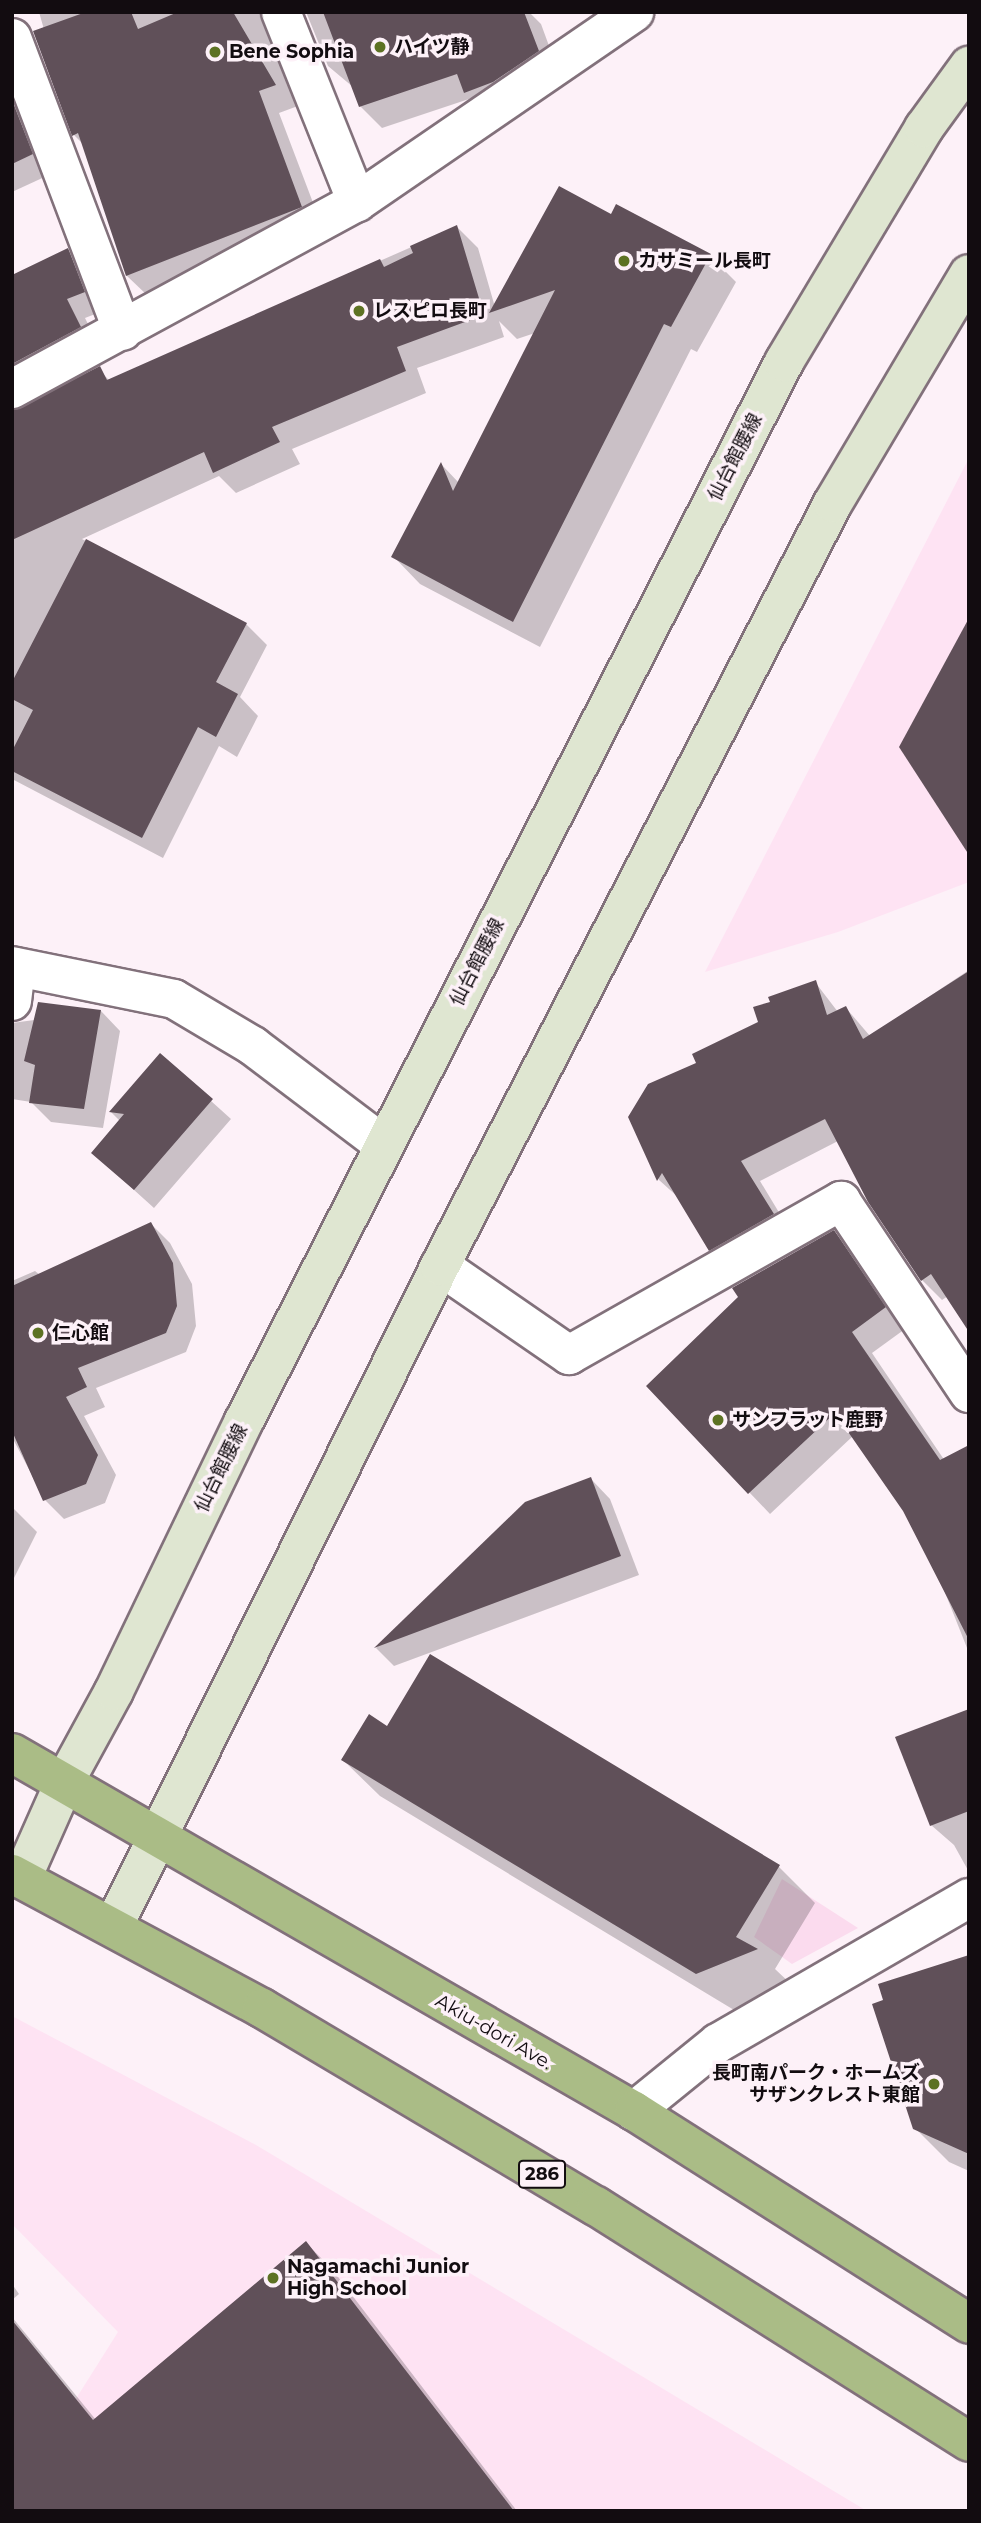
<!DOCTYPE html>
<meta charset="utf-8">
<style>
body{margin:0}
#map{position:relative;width:981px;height:2523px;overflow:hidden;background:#fdf1f8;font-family:Montserrat,"Noto Sans JP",sans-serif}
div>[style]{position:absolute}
.built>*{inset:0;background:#fee3f3}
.green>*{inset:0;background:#fbdbee}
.shadow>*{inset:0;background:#0003}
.building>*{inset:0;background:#605059}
.roads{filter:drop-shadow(2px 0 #82717b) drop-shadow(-2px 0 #82717b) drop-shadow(0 2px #82717b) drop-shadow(0 -2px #82717b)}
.minor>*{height:38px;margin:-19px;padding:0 19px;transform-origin:19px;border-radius:19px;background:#fff}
.secondary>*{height:38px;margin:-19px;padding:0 19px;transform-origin:19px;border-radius:19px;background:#dfe6d1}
.trunk>*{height:38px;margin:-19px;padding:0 19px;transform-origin:19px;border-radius:19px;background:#aabc86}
.dots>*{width:19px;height:19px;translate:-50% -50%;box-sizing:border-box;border:4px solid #fdf1f8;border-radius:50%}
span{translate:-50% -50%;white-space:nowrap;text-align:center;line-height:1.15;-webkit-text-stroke:7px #fdf1f8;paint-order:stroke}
.shield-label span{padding:2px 5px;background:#fdf1f8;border:2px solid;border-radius:5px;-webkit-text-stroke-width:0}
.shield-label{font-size:18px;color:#120c10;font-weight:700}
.poi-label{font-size:19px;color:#120c10;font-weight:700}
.left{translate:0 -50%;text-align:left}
.right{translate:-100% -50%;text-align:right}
.street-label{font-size:19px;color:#120c10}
.frame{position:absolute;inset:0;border:14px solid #120c10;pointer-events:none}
</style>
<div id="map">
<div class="built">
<div style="clip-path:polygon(969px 458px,969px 882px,838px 932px,705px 972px)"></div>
<div style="clip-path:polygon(12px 2016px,256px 2145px,867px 2511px,12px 2511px,43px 2451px,118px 2332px,12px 2224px)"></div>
</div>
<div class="green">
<div style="clip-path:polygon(782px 1879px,858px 1928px,792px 1964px,754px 1937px)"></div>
</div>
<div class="shadow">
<div style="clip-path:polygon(39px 12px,301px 12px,306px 103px,279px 113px,323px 229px,149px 297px,127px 276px,84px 145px,74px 135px)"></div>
<div style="clip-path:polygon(306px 12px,529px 12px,541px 24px,559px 73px,487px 113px,472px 98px,382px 128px,360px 106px,353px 87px,328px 66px)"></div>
<div style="clip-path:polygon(12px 78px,51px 174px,12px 192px)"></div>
<div style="clip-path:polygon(612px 217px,710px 256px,736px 282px,697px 352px,691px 349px,540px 647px,420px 584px,394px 557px,442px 465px,459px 483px,535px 333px,517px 339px,499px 321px,504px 337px,417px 368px,426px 393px,292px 449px,300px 464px,236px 493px,219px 476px,82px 539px,246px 624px,267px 645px,240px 697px,258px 716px,237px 757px,219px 746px,163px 858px,12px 779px,12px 422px,102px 373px,109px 380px,457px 227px,478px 248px,495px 307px)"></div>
<div style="clip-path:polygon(68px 250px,87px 270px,103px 311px,85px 318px,99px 346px,12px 380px,12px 277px)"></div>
<div style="clip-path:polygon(969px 970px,969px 1310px,948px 1296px,942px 1300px,922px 1280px,869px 1201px,838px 1141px,760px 1181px,792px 1234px,730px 1269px,710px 1249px,679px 1198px,659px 1180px,630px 1117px,760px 1023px,772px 1003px,815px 982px,838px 1012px,846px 1008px,870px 1036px)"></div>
<div style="clip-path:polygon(101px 1011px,120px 1031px,103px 1128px,51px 1122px,31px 1102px,12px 1099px,12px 1023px)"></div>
<div style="clip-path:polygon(160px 1055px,231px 1119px,154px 1208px,93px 1153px,120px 1121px,111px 1112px)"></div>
<div style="clip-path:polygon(151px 1224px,170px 1243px,192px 1284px,196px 1326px,186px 1352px,96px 1388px,105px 1407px,84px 1416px,116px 1475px,105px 1503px,64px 1519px,45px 1500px,12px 1437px,12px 1281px,35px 1271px,40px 1275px)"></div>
<div style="clip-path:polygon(834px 1232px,855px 1253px,905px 1329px,872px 1353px,945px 1461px,969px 1467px,969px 1653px,940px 1580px,904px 1510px,853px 1436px,770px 1514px,648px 1386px)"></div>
<div style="clip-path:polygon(591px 1479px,610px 1499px,639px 1575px,394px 1666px,376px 1648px,526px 1503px)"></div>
<div style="clip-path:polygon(12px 1507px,37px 1532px,12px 1582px)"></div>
<div style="clip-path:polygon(969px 1711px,969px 1872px,954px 1845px,931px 1825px)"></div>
<div style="clip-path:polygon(388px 1728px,779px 1867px,815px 1903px,775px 1969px,793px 1986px,734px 2010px,380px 1796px,343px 1760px)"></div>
<div style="clip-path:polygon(969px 1957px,969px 2171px,949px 2162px,915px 2128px)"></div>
<div style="clip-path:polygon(306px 2243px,332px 2269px,517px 2511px,12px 2511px,12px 2317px,96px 2420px)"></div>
<div style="clip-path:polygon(12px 2284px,19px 2294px,12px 2300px)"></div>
</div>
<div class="building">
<div style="clip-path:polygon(86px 12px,131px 12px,138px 29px,178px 12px,233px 12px,276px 85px,259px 91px,302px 207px,126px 276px,78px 133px,72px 136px,33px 31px)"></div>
<div style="clip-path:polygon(323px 12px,524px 12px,539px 51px,493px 82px,464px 93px,457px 74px,359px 107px)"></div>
<div style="clip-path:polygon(12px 100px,33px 154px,12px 164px)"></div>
<div style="clip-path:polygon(559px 186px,611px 214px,616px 204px,711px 254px,671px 327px,664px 324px,513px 622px,391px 557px,441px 462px,453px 491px,555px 290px,489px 313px)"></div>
<div style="clip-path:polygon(457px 225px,484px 315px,397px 347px,406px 371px,272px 427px,280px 442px,213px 473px,204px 452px,12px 540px,12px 411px,100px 366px,107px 380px,380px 259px,384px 267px,413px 253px,410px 246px)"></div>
<div style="clip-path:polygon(68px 248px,85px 292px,67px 299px,81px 327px,12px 364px,12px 275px)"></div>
<div style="clip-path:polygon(86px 539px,247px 623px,216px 682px,238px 694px,216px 737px,198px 727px,142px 838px,12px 771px,12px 751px,33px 710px,12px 699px,12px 682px)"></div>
<div style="clip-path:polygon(969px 618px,969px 855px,899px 747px)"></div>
<div style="clip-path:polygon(969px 971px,969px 1332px,931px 1274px,921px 1281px,868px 1202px,825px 1119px,741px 1161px,774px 1214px,709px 1251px,662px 1173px,657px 1181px,628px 1117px,648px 1084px,696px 1063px,692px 1054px,758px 1022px,753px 1007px,770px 1002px,768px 997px,816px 980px,827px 1015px,846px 1006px,863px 1039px)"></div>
<div style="clip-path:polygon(38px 1002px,101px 1010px,84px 1109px,29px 1103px,35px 1065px,24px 1061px)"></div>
<div style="clip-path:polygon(160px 1053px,213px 1099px,134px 1190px,91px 1153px,124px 1114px,109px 1112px)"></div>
<div style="clip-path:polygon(151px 1222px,173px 1263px,177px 1306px,166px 1333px,78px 1368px,87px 1387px,66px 1397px,98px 1455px,86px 1484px,43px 1501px,12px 1431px,12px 1286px)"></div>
<div style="clip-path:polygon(834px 1230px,886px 1307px,852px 1332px,940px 1460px,969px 1445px,969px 1640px,903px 1511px,835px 1413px,748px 1494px,646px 1386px,738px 1297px,732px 1288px)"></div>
<div style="clip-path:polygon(591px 1477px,621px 1556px,374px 1648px,525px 1502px)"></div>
<div style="clip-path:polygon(430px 1654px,780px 1865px,736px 1937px,758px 1949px,696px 1974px,341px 1760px,369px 1714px,387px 1726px)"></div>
<div style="clip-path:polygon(969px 1709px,969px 1811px,930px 1826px,895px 1737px)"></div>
<div style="clip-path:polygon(969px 1955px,969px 2154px,913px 2129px,872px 2004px,883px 2000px,878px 1984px)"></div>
<div style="clip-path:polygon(306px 2241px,514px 2511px,12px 2511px,12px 2320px,93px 2420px)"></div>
</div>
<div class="roads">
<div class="minor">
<div style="left:281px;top:12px;width:205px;rotate:68.2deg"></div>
<div style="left:12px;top:38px;width:313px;rotate:69.3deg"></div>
<div style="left:12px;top:389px;width:392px;rotate:-28.5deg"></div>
<div style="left:357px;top:202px;width:336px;rotate:-34.4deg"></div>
<div style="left:12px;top:966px;width:165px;rotate:11.5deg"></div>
<div style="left:174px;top:999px;width:92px;rotate:30.7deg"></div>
<div style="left:253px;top:1046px;width:164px;rotate:37.1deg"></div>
<div style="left:12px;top:1001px;width:34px;rotate:-83deg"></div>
<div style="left:440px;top:1266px;width:157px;rotate:34.6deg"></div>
<div style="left:569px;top:1355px;width:313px;rotate:-29.5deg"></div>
<div style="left:841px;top:1201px;width:231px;rotate:56.3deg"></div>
<div style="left:634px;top:2111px;width:108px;rotate:-39deg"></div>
<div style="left:718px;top:2043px;width:290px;rotate:-30deg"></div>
</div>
<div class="secondary">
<div style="left:22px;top:1878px;width:106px;rotate:-66.1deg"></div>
<div style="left:65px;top:1781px;width:102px;rotate:-61.4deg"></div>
<div style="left:114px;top:1691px;width:300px;rotate:-64.3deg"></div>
<div style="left:244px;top:1421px;width:1189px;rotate:-62.98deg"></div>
<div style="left:784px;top:362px;width:273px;rotate:-59.1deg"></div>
<div style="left:924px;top:128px;width:77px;rotate:-54deg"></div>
<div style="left:113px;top:1927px;width:737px;rotate:-63.68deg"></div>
<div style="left:440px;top:1266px;width:858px;rotate:-62.75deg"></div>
<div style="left:833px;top:503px;width:266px;rotate:-59.3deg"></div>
</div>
<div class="trunk">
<div style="left:12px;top:1753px;width:718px;rotate:29.92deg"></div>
<div style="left:634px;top:2111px;width:397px;rotate:32.4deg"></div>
<div style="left:12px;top:1874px;width:284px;rotate:28.2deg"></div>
<div style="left:262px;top:2008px;width:388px;rotate:30.7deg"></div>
<div style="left:596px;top:2206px;width:441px;rotate:32.3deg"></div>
</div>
</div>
<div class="dots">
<div style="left:380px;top:47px;background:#5d7223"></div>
<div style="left:215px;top:52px;background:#5d7223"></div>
<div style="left:624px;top:261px;background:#5d7223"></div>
<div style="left:359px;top:311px;background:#5d7223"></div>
<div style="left:38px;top:1333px;background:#5d7223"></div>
<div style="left:718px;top:1420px;background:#5d7223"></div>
<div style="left:934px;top:2084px;background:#5d7223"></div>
<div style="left:273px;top:2278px;background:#5d7223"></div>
</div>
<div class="shield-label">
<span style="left:542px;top:2174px">286</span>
</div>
<div class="poi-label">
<span class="left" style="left:394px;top:47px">ハイツ静</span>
<span class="left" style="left:229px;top:52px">Bene Sophia</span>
<span class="left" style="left:638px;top:261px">カサミール長町</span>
<span class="left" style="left:373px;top:311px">レスピロ長町</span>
<span class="left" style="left:52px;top:1333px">仁心館</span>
<span class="left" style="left:732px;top:1420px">サンフラット鹿野</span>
<span class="right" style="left:920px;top:2084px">長町南パーク・ホームズ<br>サザンクレスト東館</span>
<span class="left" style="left:287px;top:2278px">Nagamachi Junior<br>High School</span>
</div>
<div class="street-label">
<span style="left:735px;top:457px;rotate:-63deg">仙台館腰線</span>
<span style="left:477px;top:962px;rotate:-63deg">仙台館腰線</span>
<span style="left:221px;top:1468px;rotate:-64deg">仙台館腰線</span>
<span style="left:494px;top:2032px;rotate:30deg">Akiu-dori Ave.</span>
</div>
<div class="frame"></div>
</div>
